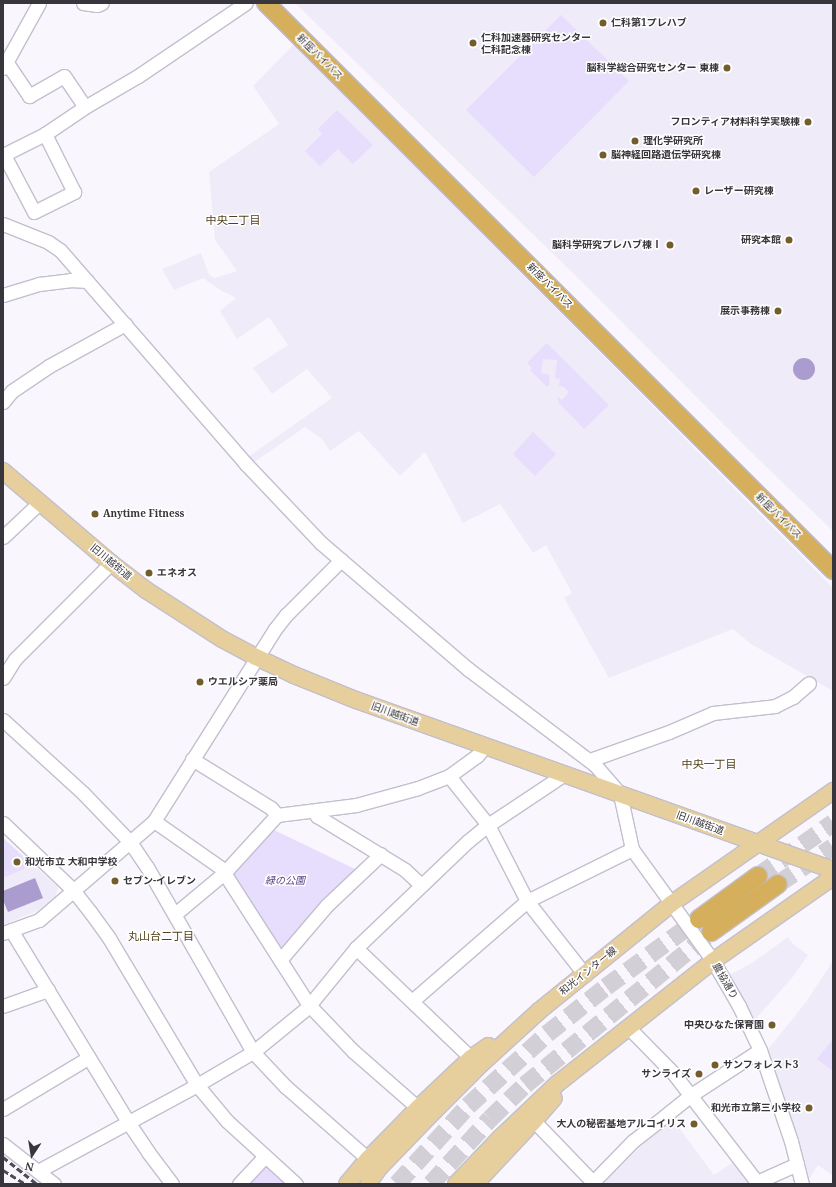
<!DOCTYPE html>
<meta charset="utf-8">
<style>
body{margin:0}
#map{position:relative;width:836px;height:1187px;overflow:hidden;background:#f9f7fd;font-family:"Noto Serif","Noto Sans JP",serif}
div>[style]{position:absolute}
.built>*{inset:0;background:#efebf9}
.green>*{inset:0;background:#e6defc}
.water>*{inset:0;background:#ab9cd0}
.round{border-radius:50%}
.highway-tunnel>*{height:18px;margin-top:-9px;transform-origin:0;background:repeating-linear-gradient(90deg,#d2d0d6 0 18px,transparent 0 27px)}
.roads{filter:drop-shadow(1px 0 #c3bfce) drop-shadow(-1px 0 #c3bfce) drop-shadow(0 1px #c3bfce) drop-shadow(0 -1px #c3bfce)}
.minor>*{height:13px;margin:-6.5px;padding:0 6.5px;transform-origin:6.5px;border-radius:6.5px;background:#fff}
.major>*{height:16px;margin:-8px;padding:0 8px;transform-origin:8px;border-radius:8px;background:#e6cf9d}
.highway>*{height:18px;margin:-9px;padding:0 9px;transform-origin:9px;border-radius:9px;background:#d5af5b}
.rail>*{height:3px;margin-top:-1.5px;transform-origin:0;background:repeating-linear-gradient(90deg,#4f4d53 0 6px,transparent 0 9px)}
.dots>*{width:11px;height:11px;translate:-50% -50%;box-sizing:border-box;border:2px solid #fff;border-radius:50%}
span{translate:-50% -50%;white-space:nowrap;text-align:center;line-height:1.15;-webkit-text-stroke:3px #fff;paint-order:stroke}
.poi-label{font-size:10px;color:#38363c;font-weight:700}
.left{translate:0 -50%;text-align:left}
.right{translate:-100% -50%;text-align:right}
.street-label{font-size:10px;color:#38363c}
.park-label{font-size:10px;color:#5a4385;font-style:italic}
.neighbourhood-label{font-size:11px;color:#503f18}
.frame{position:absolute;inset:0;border:4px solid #38363c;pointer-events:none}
.north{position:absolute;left:12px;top:1135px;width:40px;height:40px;-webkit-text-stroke:3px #fff;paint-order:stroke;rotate:192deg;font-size:11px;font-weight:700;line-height:16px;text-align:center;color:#38363c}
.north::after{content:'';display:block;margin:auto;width:14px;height:18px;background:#38363c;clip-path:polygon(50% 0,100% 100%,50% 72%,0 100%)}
</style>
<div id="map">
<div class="built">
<div style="clip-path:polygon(295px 3px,833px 3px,833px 531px,756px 457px,579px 279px)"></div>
<div style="clip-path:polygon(294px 44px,833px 588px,833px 691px,751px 644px,733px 629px,609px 678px,564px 598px,572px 593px,546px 545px,533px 553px,500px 504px,463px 523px,425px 452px,400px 476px,359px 431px,330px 451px,322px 439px,305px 427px,253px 463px,248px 457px,332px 398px,307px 369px,272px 394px,253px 368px,288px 345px,269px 317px,237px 339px,220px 311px,236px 298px,220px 290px,203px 278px,174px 290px,162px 269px,201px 253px,209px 275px,215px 278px,237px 271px,215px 240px,209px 172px,279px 124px,253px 86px)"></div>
<div style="clip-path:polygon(3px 838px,58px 887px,56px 896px,37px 911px,3px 925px)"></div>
<div style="clip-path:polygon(788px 937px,793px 944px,808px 955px,792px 978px,753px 1022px,728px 976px,752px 963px)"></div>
<div style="clip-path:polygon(833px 961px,833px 1176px,818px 1165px,809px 1179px,766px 1052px,806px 1002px)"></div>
<div style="clip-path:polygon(674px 1121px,714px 1175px,735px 1161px,752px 1184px,603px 1184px,646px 1141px)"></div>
</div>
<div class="green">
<div style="clip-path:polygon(561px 15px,629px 81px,534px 177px,466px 110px)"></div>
<div style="clip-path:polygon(337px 110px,373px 145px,353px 164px,338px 149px,320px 166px,305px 151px,322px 134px,318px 129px)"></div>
<div style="clip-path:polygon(547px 343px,609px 405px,584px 429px,558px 402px,559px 401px,557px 398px,558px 397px,562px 400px,569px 392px,564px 387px,559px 386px,560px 379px,555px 378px,557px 360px,543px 359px,541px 373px,550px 375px,549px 383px,550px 384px,547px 387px,530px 370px,532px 368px,527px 363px)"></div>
<div style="clip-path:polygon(533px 432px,556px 454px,535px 476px,513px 454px)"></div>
<div style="clip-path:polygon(272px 829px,357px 870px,284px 948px,280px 948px,232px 876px,233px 871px)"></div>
<div style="clip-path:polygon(3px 838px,33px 865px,3px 878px)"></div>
<div style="clip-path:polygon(833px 1039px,833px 1071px,817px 1059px)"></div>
<div style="clip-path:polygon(266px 1166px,286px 1184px,248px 1184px)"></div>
</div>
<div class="water">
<div class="round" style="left:793px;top:358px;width:22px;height:22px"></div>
<div style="clip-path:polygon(35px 878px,43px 898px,8px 912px,3px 900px,3px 891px)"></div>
</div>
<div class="highway-tunnel">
<div style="left:758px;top:876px;width:92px;rotate:-35.2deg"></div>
<div style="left:778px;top:884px;width:66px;rotate:-33.9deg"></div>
<div style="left:397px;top:1184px;width:105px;rotate:-47.7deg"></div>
<div style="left:468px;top:1106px;width:107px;rotate:-42.3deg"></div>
<div style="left:547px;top:1034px;width:75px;rotate:-38.5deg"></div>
<div style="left:606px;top:987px;width:115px;rotate:-36.2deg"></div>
<div style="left:431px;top:1184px;width:88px;rotate:-47.8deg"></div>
<div style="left:490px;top:1119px;width:49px;rotate:-44.2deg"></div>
<div style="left:525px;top:1085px;width:241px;rotate:-39.4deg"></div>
</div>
<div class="roads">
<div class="minor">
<div style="left:83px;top:3px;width:14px;rotate:8deg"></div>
<div style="left:97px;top:5px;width:5px;rotate:-22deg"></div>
<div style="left:7px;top:63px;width:40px;rotate:56deg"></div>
<div style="left:29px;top:96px;width:40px;rotate:-29.7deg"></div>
<div style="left:64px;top:76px;width:37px;rotate:56deg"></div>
<div style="left:3px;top:68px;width:74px;rotate:-61deg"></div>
<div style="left:3px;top:155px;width:47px;rotate:-26.6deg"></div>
<div style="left:45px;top:134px;width:48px;rotate:-34deg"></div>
<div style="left:85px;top:107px;width:61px;rotate:-30.3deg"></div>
<div style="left:138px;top:76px;width:130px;rotate:-34.1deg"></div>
<div style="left:4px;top:155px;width:64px;rotate:62.2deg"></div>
<div style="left:34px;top:212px;width:45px;rotate:-26.6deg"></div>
<div style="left:74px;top:192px;width:65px;rotate:-116.6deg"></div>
<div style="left:3px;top:224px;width:48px;rotate:21.8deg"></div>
<div style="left:48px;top:242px;width:14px;rotate:34deg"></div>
<div style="left:60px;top:250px;width:284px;rotate:49deg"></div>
<div style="left:246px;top:464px;width:109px;rotate:46.5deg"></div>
<div style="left:321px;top:543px;width:194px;rotate:40.6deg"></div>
<div style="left:468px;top:669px;width:159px;rotate:37.1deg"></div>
<div style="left:595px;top:765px;width:38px;rotate:49deg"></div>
<div style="left:620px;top:794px;width:56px;rotate:77.7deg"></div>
<div style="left:632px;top:849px;width:138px;rotate:54.1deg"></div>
<div style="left:713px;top:961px;width:52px;rotate:60deg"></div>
<div style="left:739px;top:1006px;width:49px;rotate:64.5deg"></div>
<div style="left:760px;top:1050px;width:96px;rotate:71.2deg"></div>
<div style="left:791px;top:1141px;width:44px;rotate:75.7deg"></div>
<div style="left:3px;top:295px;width:38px;rotate:-17deg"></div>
<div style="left:39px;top:284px;width:31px;rotate:-7deg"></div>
<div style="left:70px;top:280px;width:17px;rotate:3deg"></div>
<div style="left:3px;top:402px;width:14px;rotate:-51deg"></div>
<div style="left:12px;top:391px;width:45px;rotate:-34deg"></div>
<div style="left:49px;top:366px;width:87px;rotate:-28.9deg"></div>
<div style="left:3px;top:537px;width:51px;rotate:-43.4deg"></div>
<div style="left:3px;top:678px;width:22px;rotate:-58deg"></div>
<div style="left:15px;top:659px;width:136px;rotate:-45deg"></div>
<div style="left:3px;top:720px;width:108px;rotate:42.4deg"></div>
<div style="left:83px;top:793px;width:68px;rotate:46.2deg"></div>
<div style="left:130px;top:842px;width:30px;rotate:56deg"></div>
<div style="left:147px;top:867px;width:213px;rotate:60.2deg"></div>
<div style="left:253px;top:1052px;width:48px;rotate:46.7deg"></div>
<div style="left:286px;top:1087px;width:109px;rotate:41.3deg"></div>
<div style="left:192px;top:759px;width:93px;rotate:31.8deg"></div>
<div style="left:271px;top:808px;width:9px;rotate:49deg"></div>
<div style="left:590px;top:760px;width:84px;rotate:-19.5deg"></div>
<div style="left:669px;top:732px;width:48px;rotate:-23.4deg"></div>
<div style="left:713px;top:713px;width:62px;rotate:-6.4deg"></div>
<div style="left:775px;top:706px;width:20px;rotate:-27deg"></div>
<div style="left:793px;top:697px;width:21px;rotate:-41deg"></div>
<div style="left:449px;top:776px;width:63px;rotate:51.5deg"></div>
<div style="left:488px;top:825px;width:85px;rotate:62.8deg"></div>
<div style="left:527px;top:901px;width:94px;rotate:51.9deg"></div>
<div style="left:314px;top:811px;width:6px;rotate:59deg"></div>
<div style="left:317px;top:816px;width:103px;rotate:31.5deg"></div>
<div style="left:405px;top:870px;width:22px;rotate:43deg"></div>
<div style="left:154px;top:821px;width:82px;rotate:35deg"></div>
<div style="left:221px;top:868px;width:163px;rotate:57.3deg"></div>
<div style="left:309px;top:1005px;width:64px;rotate:46.3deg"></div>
<div style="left:353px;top:1051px;width:86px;rotate:41.2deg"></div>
<div style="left:3px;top:823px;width:97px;rotate:43.7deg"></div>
<div style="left:73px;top:890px;width:29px;rotate:52deg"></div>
<div style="left:91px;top:913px;width:31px;rotate:54deg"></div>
<div style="left:109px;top:938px;width:171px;rotate:59.1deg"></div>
<div style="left:197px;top:1085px;width:47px;rotate:50.2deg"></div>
<div style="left:227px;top:1121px;width:93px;rotate:42.4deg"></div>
<div style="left:175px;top:914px;width:64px;rotate:-39.9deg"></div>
<div style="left:224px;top:873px;width:79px;rotate:-47.6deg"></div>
<div style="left:277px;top:815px;width:80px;rotate:-7.2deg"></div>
<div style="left:356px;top:805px;width:64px;rotate:-15.3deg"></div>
<div style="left:418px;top:788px;width:33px;rotate:-21deg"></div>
<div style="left:449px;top:776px;width:34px;rotate:-36deg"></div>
<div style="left:477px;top:756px;width:13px;rotate:-51deg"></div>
<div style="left:11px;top:930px;width:225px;rotate:58.6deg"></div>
<div style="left:128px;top:1122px;width:36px;rotate:56deg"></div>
<div style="left:148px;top:1152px;width:40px;rotate:53deg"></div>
<div style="left:3px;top:933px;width:38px;rotate:-20deg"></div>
<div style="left:39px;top:920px;width:152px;rotate:-40.7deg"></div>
<div style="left:154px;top:821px;width:227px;rotate:-57.8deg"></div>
<div style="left:275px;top:629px;width:18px;rotate:-52deg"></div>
<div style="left:286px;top:615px;width:78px;rotate:-45deg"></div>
<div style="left:356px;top:948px;width:159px;rotate:43.7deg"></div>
<div style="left:280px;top:960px;width:72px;rotate:-49.5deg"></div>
<div style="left:327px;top:905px;width:74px;rotate:-43.4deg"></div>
<div style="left:412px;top:1001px;width:152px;rotate:-41deg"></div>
<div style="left:527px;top:901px;width:117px;rotate:-26.3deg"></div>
<div style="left:3px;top:1006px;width:48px;rotate:-19.6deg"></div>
<div style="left:628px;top:1027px;width:66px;rotate:45.6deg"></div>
<div style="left:674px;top:1074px;width:136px;rotate:52.5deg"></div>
<div style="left:757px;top:1182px;width:44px;rotate:-24.2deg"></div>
<div style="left:3px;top:1109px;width:99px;rotate:-31deg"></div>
<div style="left:534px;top:1121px;width:85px;rotate:46deg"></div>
<div style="left:3px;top:1144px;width:65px;rotate:38.1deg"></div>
<div style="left:38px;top:1171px;width:181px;rotate:-28.4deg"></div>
<div style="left:197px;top:1085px;width:65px;rotate:-30.5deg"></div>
<div style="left:253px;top:1052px;width:70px;rotate:-39.2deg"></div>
<div style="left:307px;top:1008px;width:77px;rotate:-50.8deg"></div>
<div style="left:356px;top:948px;width:155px;rotate:-43.7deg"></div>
<div style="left:468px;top:841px;width:26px;rotate:-39deg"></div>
<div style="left:488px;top:825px;width:90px;rotate:-33.7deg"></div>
<div style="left:239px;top:1184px;width:38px;rotate:-47deg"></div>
<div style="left:591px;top:1184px;width:60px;rotate:-45.7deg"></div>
<div style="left:633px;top:1141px;width:29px;rotate:-38deg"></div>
<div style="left:656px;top:1123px;width:45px;rotate:-38.7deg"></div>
<div style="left:691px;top:1095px;width:82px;rotate:-33.1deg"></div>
</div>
<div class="major">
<div style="left:3px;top:471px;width:142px;rotate:40.4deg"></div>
<div style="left:111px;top:563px;width:44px;rotate:37.6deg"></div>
<div style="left:146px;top:590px;width:90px;rotate:32.8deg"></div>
<div style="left:222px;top:639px;width:38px;rotate:28deg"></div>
<div style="left:256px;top:657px;width:42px;rotate:25.3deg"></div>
<div style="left:294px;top:675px;width:67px;rotate:22deg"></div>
<div style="left:356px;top:700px;width:506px;rotate:19.62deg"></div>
<div style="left:369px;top:1182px;width:19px;rotate:-54deg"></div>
<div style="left:380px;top:1167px;width:79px;rotate:-46deg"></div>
<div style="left:435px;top:1110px;width:65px;rotate:-45deg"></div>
<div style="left:481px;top:1064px;width:79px;rotate:-42.4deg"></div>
<div style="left:539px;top:1011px;width:170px;rotate:-39deg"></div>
<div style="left:671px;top:904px;width:198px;rotate:-34.9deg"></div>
<div style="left:347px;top:1184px;width:33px;rotate:-50deg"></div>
<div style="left:368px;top:1159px;width:71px;rotate:-45.6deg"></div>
<div style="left:418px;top:1108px;width:73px;rotate:-43.3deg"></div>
<div style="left:471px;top:1058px;width:21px;rotate:-35deg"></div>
<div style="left:456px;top:1184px;width:64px;rotate:-46.3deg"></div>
<div style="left:500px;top:1138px;width:79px;rotate:-43.5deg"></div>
<div style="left:557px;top:1084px;width:199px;rotate:-38.3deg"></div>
<div style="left:713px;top:961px;width:146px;rotate:-35deg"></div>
<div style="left:475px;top:1184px;width:86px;rotate:-46.9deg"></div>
<div style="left:534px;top:1121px;width:30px;rotate:-49deg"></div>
</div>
<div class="highway">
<div style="left:266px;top:3px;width:802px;rotate:45deg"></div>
<div style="left:699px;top:919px;width:73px;rotate:-36.1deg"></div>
<div style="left:711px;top:932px;width:82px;rotate:-35.6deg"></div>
</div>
</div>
<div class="rail">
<div style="left:3px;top:1157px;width:43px;rotate:38.5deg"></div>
<div style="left:3px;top:1170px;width:26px;rotate:32deg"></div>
</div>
<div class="dots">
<div style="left:603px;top:23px;background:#735d2d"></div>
<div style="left:473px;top:43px;background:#735d2d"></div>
<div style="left:727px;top:68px;background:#735d2d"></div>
<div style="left:808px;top:122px;background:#735d2d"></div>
<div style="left:635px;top:141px;background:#735d2d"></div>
<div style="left:603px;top:155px;background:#735d2d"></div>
<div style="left:696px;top:191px;background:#735d2d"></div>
<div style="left:789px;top:240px;background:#735d2d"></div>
<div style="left:670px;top:245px;background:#735d2d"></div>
<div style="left:778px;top:311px;background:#735d2d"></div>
<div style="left:95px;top:514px;background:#735d2d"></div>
<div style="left:149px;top:573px;background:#735d2d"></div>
<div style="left:200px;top:682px;background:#735d2d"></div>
<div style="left:17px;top:862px;background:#735d2d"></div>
<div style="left:115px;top:881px;background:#735d2d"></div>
<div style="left:772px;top:1025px;background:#735d2d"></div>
<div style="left:715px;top:1065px;background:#735d2d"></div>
<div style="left:699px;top:1074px;background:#735d2d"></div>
<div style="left:809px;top:1108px;background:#735d2d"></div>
<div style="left:694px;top:1124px;background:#735d2d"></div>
</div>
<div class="poi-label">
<span class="left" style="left:611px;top:23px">仁科第1プレハブ</span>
<span class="left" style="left:481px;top:43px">仁科加速器研究センター<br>仁科記念棟</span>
<span class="right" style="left:719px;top:68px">脳科学総合研究センター 東棟</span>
<span class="right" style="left:800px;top:122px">フロンティア材料科学実験棟</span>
<span class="left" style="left:643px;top:141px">理化学研究所</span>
<span class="left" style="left:611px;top:155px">脳神経回路遺伝学研究棟</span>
<span class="left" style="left:704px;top:191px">レーザー研究棟</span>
<span class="right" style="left:781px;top:240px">研究本館</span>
<span class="right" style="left:662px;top:245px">脳科学研究プレハブ棟Ⅰ</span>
<span class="right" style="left:770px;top:311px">展示事務棟</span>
<span class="left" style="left:103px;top:514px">Anytime Fitness</span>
<span class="left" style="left:157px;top:573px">エネオス</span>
<span class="left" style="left:208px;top:682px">ウエルシア薬局</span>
<span class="left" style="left:25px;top:862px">和光市立 大和中学校</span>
<span class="left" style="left:123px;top:881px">セブン-イレブン</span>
<span class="right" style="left:764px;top:1025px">中央ひなた保育園</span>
<span class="left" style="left:723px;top:1065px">サンフォレスト3</span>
<span class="right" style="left:691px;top:1074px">サンライズ</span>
<span class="right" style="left:801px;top:1108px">和光市立第三小学校</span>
<span class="right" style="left:686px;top:1124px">大人の秘密基地アルコイリス</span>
</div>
<div class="street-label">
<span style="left:320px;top:57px;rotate:45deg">新座バイパス</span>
<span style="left:550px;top:286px;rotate:45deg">新座バイパス</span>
<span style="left:779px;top:516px;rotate:45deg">新座バイパス</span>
<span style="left:111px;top:562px;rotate:39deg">旧川越街道</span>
<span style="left:395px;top:714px;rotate:20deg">旧川越街道</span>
<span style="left:700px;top:823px;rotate:20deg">旧川越街道</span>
<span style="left:588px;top:971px;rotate:-39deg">和光インター線</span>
<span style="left:725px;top:981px;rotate:60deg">農協通り</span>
</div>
<div class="park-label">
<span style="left:285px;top:881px">緑の公園</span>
</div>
<div class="neighbourhood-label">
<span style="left:233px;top:220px">中央二丁目</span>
<span style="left:709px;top:764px">中央一丁目</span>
<span style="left:161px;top:936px">丸山台二丁目</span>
</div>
<div class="frame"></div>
<div class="north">N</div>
</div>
